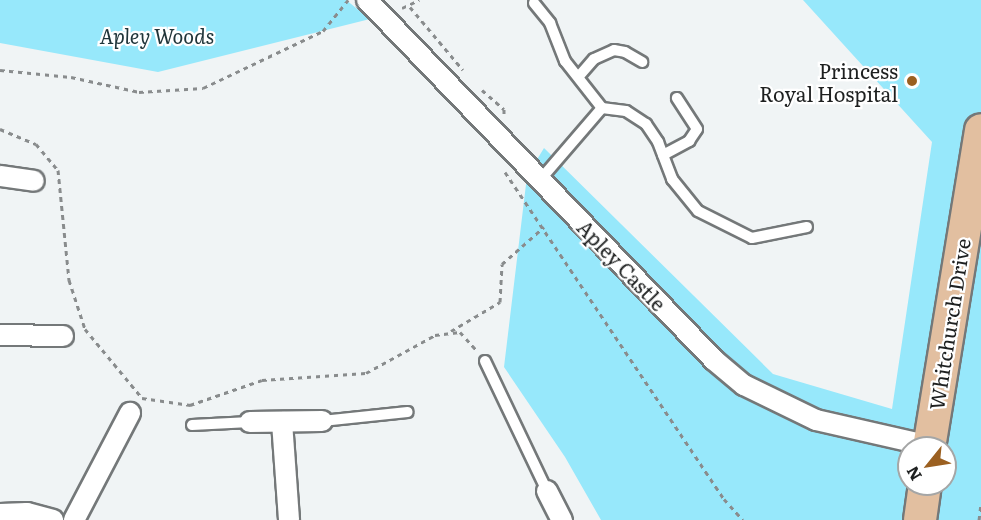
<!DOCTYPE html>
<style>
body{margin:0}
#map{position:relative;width:981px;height:520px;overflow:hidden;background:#f0f4f5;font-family:Literata,serif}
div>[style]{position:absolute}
.green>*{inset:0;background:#97e8fb}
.path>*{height:3px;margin-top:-1.5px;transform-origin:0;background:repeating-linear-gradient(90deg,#898c8d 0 4.5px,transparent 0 9px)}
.roads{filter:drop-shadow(2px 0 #747879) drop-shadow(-2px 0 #747879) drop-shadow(0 2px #747879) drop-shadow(0 -2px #747879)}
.service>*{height:10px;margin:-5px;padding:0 5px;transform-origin:5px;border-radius:5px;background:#fff}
.minor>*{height:20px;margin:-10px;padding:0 10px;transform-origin:10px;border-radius:10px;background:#fff}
.primary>*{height:32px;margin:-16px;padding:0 16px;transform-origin:16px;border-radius:16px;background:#e2bfa0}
.dots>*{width:16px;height:16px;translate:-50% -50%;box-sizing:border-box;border:3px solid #fff;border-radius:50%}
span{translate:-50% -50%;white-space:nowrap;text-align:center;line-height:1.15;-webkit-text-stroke:4.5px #fff;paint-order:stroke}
.park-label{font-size:20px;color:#20353a;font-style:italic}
.poi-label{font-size:20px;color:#1e2020}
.right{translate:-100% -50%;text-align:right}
.street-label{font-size:20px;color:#1e2020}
.north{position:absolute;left:897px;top:436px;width:60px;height:60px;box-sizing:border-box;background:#fff;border:2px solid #a5a6a6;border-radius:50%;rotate:240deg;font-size:16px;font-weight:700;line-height:24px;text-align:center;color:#1e2020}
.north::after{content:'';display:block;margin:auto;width:21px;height:27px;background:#9b6021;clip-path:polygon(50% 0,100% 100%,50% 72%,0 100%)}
</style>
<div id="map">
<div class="green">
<div style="clip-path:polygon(0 0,346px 0,370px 19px,158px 72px,0 43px)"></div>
<div style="clip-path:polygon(evenodd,803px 0,981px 0,981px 520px,601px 520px,565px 457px,504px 367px,527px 176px,544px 148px,773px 374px,892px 409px,932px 142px,803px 0,909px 448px,945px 448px,945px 484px,909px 484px,909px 448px)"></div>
</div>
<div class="path">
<div style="left:410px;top:7px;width:82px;rotate:49.9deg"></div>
<div style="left:402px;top:8px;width:19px;rotate:-25deg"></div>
<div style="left:0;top:70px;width:71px;rotate:5.6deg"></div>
<div style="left:71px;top:77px;width:70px;rotate:12.4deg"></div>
<div style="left:139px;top:92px;width:64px;rotate:-3.6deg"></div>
<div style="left:203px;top:88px;width:133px;rotate:-25.4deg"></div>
<div style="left:323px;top:31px;width:40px;rotate:-51deg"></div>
<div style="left:482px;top:90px;width:29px;rotate:41deg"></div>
<div style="left:504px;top:109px;width:5px;rotate:90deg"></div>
<div style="left:0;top:129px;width:39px;rotate:23deg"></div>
<div style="left:36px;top:144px;width:34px;rotate:50deg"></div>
<div style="left:58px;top:170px;width:111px;rotate:84.3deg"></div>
<div style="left:69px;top:280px;width:52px;rotate:71.9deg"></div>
<div style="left:85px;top:329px;width:89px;rotate:50.4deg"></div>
<div style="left:142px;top:398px;width:49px;rotate:8.3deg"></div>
<div style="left:190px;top:405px;width:76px;rotate:-19.1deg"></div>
<div style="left:262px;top:380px;width:104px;rotate:-3.9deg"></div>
<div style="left:366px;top:373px;width:79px;rotate:-28.8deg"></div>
<div style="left:435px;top:335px;width:25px;rotate:-7deg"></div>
<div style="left:460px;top:332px;width:24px;rotate:48deg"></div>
<div style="left:505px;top:172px;width:394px;rotate:56.2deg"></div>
<div style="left:724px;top:499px;width:28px;rotate:48deg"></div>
<div style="left:451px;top:331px;width:57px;rotate:-30.6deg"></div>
<div style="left:500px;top:302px;width:38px;rotate:-87deg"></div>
<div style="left:502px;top:264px;width:56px;rotate:-41.4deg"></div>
<div style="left:979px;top:520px;width:17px;rotate:-83deg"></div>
</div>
<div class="roads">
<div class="service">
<div style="left:534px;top:3px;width:26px;rotate:51deg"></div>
<div style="left:550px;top:23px;width:41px;rotate:68.5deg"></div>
<div style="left:565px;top:61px;width:60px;rotate:51.8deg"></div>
<div style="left:580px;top:75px;width:21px;rotate:-49deg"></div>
<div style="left:594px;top:59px;width:22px;rotate:-24deg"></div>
<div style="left:614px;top:50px;width:11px;rotate:10deg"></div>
<div style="left:625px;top:52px;width:20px;rotate:30deg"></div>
<div style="left:663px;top:155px;width:30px;rotate:-28deg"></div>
<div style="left:689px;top:141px;width:14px;rotate:-56deg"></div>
<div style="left:697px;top:129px;width:37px;rotate:-123deg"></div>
<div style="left:540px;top:180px;width:95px;rotate:-49.3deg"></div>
<div style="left:602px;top:108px;width:24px;rotate:7deg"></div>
<div style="left:626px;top:111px;width:24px;rotate:33deg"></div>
<div style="left:646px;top:124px;width:22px;rotate:56deg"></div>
<div style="left:658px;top:142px;width:40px;rotate:69deg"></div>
<div style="left:672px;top:179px;width:41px;rotate:50.9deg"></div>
<div style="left:698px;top:211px;width:60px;rotate:26.6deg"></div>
<div style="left:752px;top:238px;width:56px;rotate:-11.3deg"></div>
<div style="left:485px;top:361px;width:144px;rotate:64.5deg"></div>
<div style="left:322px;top:421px;width:86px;rotate:-6deg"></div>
<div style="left:192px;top:425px;width:58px;rotate:-3deg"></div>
</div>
<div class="minor">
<div style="left:367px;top:0;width:500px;rotate:46.05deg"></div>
<div style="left:714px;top:360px;width:39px;rotate:40deg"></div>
<div style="left:744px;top:385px;width:80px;rotate:25.9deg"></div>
<div style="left:816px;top:420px;width:117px;rotate:12.8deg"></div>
<div style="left:0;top:176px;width:34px;rotate:8deg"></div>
<div style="left:0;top:335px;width:63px;rotate:0.9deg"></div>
<div style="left:250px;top:422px;width:72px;rotate:-0.8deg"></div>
<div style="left:282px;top:422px;width:98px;rotate:85.9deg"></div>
<div style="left:547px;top:491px;width:33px;rotate:63deg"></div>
<div style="left:0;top:514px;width:27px;rotate:-2deg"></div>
<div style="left:27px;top:513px;width:27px;rotate:15deg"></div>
<div style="left:74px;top:520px;width:121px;rotate:-62.4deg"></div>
</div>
<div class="primary">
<div style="left:929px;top:448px;width:322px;rotate:-80.7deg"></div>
<div style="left:920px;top:520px;width:36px;rotate:-82deg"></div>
</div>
</div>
<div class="dots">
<div style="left:912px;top:81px;background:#9b6021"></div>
</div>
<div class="park-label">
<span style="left:157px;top:35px">Apley Woods</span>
</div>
<div class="poi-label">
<span class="right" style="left:898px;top:82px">Princess<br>Royal Hospital</span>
</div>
<div class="street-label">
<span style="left:622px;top:265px;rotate:46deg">Apley Castle</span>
<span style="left:949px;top:324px;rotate:-81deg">Whitchurch Drive</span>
</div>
<div class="north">N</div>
</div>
